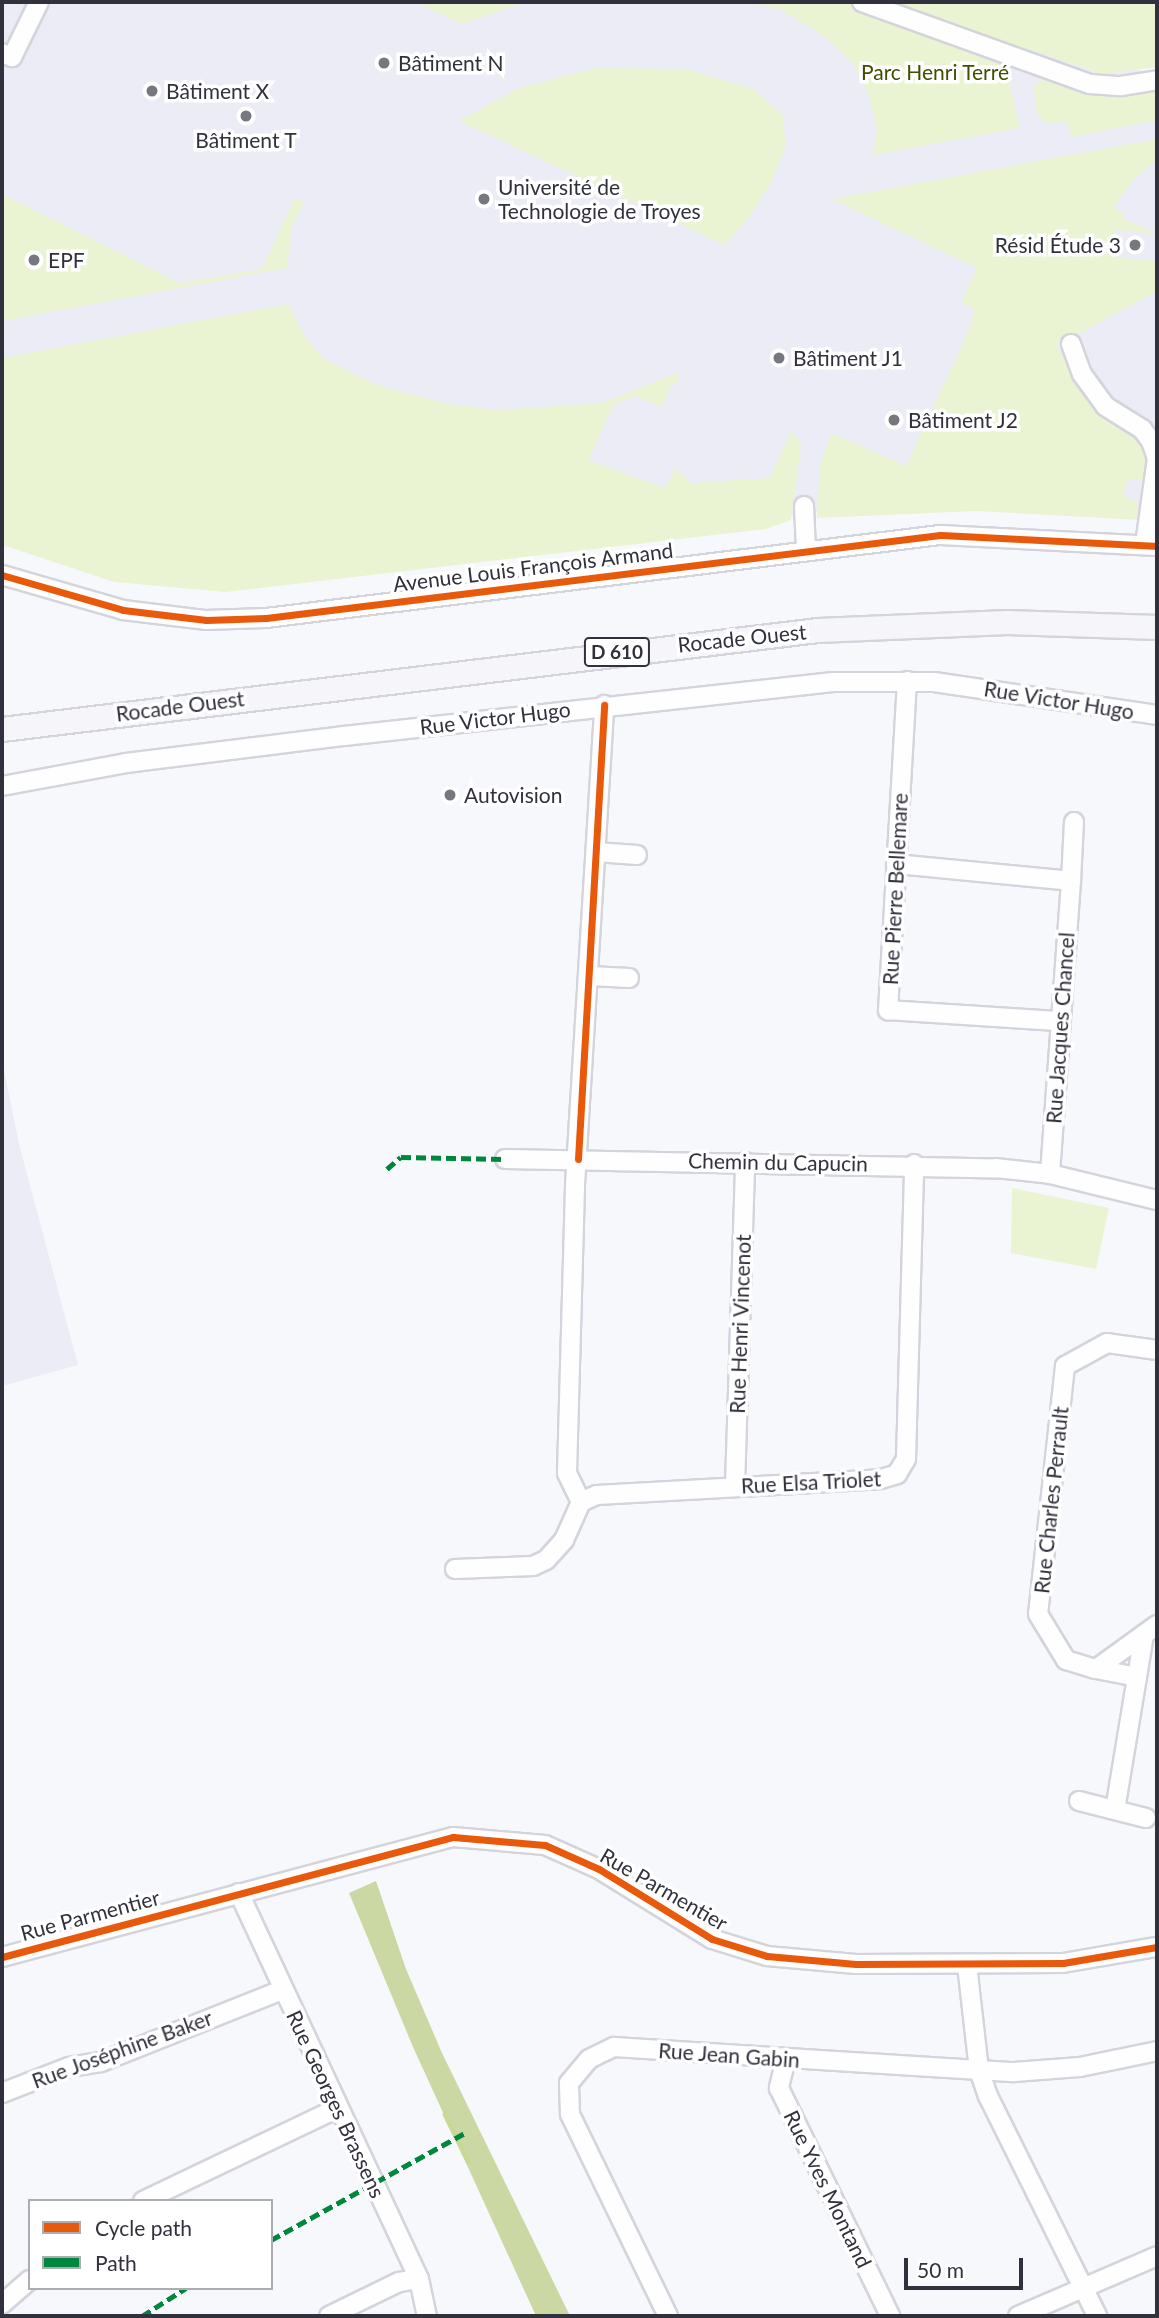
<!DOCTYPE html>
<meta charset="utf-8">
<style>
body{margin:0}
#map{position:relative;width:1159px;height:2318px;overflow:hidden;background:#f7f8fc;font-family:Lato,sans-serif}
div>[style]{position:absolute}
.built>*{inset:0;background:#ebecf6}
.green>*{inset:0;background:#eaf4d3}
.forest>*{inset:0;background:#cbd8a3}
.stream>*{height:4.5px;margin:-2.25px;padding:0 2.25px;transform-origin:2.25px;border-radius:2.25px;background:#c9d995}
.roads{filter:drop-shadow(2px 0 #d3d4dc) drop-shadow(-2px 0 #d3d4dc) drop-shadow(0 2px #d3d4dc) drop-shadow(0 -2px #d3d4dc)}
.minor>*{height:18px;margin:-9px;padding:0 9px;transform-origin:9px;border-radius:9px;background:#fefeff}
.major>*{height:23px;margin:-11.5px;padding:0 11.5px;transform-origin:11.5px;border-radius:11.5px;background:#f5f5fa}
.quiet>*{height:5px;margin-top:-2.5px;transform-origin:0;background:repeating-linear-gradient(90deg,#00873e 0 10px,transparent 0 15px)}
.cycleway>*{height:7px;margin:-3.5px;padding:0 3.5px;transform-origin:3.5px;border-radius:3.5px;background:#e8590c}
.dots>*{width:19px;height:19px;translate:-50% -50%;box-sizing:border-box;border:4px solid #fff;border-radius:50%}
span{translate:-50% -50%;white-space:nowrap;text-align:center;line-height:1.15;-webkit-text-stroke:7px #fff;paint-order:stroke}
.shield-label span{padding:2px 5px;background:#fff;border:2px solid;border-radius:5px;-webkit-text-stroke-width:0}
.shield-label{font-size:19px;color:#30313c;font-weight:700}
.poi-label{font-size:21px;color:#30313c}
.left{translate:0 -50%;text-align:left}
.right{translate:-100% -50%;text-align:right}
.park-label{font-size:21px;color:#424f01}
.street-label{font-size:21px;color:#30313c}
.frame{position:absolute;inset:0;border:4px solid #30313c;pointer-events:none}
.legend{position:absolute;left:28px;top:2199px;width:245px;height:91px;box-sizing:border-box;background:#fff;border:2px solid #acadb1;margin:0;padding:9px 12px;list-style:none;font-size:21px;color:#30313c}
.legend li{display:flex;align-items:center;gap:14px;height:35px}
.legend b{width:35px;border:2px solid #acadb1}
.scale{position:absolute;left:904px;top:2258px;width:119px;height:32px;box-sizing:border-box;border:4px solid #30313c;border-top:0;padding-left:9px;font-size:21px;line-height:24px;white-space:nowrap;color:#30313c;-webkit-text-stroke:5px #fff;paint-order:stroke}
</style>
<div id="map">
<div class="built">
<div style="clip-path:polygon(2px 2px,916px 2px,1058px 51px,1157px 74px,1157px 513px,986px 501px,873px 505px,235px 582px,2px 531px)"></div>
<div style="clip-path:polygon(2px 1060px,19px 1144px,78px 1365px,2px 1386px)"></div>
</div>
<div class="green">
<div style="clip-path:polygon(416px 2px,525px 2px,462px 24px)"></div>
<div style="clip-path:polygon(751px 2px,1157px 2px,1157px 67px,1102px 74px,1026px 48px,1006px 68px,1020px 128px,873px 155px,877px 128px,868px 93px,853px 64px,823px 35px,781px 10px)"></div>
<div style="clip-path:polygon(596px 68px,687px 69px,753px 89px,783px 116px,786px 147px,771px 182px,750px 216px,724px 245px,459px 121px,519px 88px)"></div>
<div style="clip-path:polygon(1050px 79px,1096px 93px,1157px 89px,1157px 120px,1071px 137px,1067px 122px,1046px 123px,1037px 113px,1034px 89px,1037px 83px)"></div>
<div style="clip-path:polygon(1157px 139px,1157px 159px,1135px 178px,1113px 207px,1124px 214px,1122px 218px,1157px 234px,1114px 230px,1111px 257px,1157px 261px,1157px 291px,1056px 346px,1101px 410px,1146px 450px,1148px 472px,1144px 480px,1129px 479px,1123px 495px,1137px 503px,1140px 520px,976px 511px,817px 518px,820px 466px,831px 433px,906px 466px,967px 334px,974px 310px,961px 301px,977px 268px,832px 199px)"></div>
<div style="clip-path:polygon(2px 194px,179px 283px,262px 269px,295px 198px,304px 202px,291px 229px,287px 268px,2px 321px)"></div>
<div style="clip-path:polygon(288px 304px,307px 340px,324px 359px,377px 385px,449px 404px,495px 410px,601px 403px,678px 373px,679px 382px,672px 384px,661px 407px,635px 396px,614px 404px,588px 460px,664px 488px,676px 468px,691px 483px,769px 478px,792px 431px,801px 444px,791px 520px,766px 529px,226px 592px,114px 582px,2px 545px,2px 358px)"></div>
<div style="clip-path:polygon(1012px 1188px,1109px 1208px,1096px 1269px,1011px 1253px)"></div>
</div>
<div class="forest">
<div style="clip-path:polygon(376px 1881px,406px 1969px,442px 2053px,570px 2316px,536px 2316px,413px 2047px,349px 1893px)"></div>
</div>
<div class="stream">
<div style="left:445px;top:2114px;width:52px;rotate:63.9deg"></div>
</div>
<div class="roads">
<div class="minor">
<div style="left:862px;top:2px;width:242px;rotate:19.8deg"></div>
<div style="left:1090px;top:84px;width:31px;rotate:4deg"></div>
<div style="left:1121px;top:86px;width:36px;rotate:-9deg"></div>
<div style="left:2px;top:53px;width:11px;rotate:22deg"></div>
<div style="left:12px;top:57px;width:61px;rotate:-63.9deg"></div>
<div style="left:1071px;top:344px;width:32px;rotate:70deg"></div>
<div style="left:1082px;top:374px;width:39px;rotate:54deg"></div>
<div style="left:1105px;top:406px;width:44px;rotate:31.9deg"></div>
<div style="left:1142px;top:429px;width:15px;rotate:53deg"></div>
<div style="left:1151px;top:441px;width:18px;rotate:71deg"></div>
<div style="left:1157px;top:458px;width:88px;rotate:97.9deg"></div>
<div style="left:804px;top:506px;width:44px;rotate:87.4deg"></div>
<div style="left:2px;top:575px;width:126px;rotate:16.1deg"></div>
<div style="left:123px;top:610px;width:84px;rotate:6.9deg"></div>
<div style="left:206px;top:620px;width:60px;rotate:-1.9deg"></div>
<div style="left:266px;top:618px;width:679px;rotate:-7.02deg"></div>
<div style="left:940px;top:535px;width:217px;rotate:2.9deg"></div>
<div style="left:907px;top:681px;width:330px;rotate:93.3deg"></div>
<div style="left:888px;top:1010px;width:172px;rotate:3.7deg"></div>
<div style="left:2px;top:786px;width:126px;rotate:-10.5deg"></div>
<div style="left:126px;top:763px;width:220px;rotate:-7.1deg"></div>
<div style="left:344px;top:736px;width:492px;rotate:-6.3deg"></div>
<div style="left:833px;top:682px;width:101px"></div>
<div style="left:934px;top:682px;width:225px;rotate:8.4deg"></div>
<div style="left:596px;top:852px;width:41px;rotate:4.2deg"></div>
<div style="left:896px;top:864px;width:176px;rotate:5.5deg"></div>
<div style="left:1071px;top:881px;width:294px;rotate:94.1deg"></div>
<div style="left:1071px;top:881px;width:59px;rotate:-87.1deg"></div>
<div style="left:590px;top:976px;width:39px;rotate:3deg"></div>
<div style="left:505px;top:1159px;width:491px;rotate:1.1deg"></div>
<div style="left:996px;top:1168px;width:54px;rotate:6.3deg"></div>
<div style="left:1050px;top:1174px;width:110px;rotate:13.7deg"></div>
<div style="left:1157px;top:1350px;width:50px;rotate:-172deg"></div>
<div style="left:1107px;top:1343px;width:48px;rotate:151.3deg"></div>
<div style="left:1065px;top:1366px;width:249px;rotate:96.2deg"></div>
<div style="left:1038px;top:1614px;width:54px;rotate:58.7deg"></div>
<div style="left:1066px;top:1660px;width:31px;rotate:17deg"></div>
<div style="left:1096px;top:1669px;width:75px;rotate:-35.8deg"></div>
<div style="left:735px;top:1486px;width:324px;rotate:-88.2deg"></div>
<div style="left:581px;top:1502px;width:32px;rotate:-116deg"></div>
<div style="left:567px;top:1473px;width:288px;rotate:-88.4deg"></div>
<div style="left:575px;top:1185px;width:481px;rotate:-86.5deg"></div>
<div style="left:455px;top:1569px;width:78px;rotate:-2.2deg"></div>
<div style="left:533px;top:1566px;width:14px;rotate:-25deg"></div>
<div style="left:546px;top:1560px;width:27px;rotate:-48deg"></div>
<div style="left:564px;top:1540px;width:42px;rotate:-65.9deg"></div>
<div style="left:581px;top:1502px;width:17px;rotate:-24deg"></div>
<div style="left:597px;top:1495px;width:284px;rotate:-3.2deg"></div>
<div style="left:881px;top:1479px;width:17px;rotate:-17deg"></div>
<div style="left:897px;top:1474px;width:17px;rotate:-59deg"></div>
<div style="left:906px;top:1459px;width:295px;rotate:-88.4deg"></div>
<div style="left:1096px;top:1669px;width:42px;rotate:11deg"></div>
<div style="left:1079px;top:1801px;width:69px;rotate:14.2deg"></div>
<div style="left:1115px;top:1810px;width:178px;rotate:-80.6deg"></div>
<div style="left:239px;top:1893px;width:426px;rotate:65deg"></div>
<div style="left:419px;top:2279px;width:38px;rotate:78deg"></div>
<div style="left:2px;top:1957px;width:467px;rotate:-14.9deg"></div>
<div style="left:453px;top:1837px;width:92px;rotate:5deg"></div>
<div style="left:545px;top:1845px;width:59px;rotate:24deg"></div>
<div style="left:599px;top:1869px;width:133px;rotate:31.8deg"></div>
<div style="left:712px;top:1939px;width:58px;rotate:17.2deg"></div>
<div style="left:767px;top:1956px;width:89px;rotate:5.1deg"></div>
<div style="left:856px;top:1964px;width:207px;rotate:-0.3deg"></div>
<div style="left:1063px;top:1963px;width:95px;rotate:-9.7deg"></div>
<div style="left:967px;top:1965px;width:106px;rotate:83.5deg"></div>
<div style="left:979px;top:2070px;width:28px;rotate:71deg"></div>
<div style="left:988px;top:2096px;width:246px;rotate:63.6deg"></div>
<div style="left:786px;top:2059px;width:30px;rotate:104deg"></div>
<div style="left:779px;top:2088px;width:254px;rotate:64deg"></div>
<div style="left:2px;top:2093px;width:72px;rotate:-21.2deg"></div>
<div style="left:69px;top:2067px;width:32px;rotate:-9deg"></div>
<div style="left:101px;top:2062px;width:195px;rotate:-21.7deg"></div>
<div style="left:143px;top:2201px;width:216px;rotate:-25.5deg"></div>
<div style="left:2px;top:2304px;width:37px;rotate:-41deg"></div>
<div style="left:329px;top:2316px;width:78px;rotate:-25.9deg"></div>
<div style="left:399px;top:2282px;width:20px;rotate:-9deg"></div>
<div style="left:668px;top:2316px;width:225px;rotate:-115.9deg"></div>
<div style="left:570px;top:2114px;width:31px;rotate:-92deg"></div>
<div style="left:569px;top:2083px;width:31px;rotate:-50deg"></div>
<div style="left:589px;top:2059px;width:28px;rotate:-26deg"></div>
<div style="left:614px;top:2047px;width:401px;rotate:3.6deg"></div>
<div style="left:1014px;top:2072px;width:66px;rotate:-4.3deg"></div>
<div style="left:1080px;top:2067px;width:79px;rotate:-11.7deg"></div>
<div style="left:1018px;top:2316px;width:151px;rotate:-23.3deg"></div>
</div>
<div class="major">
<div style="left:2px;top:729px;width:822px;rotate:-6.92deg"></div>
<div style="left:818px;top:630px;width:189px;rotate:-2.4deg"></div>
<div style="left:1007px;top:622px;width:150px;rotate:1.9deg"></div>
</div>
</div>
<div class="quiet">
<div style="left:387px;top:1169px;width:18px;rotate:-41deg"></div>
<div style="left:401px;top:1157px;width:104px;rotate:1.1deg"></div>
<div style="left:271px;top:2240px;width:224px;rotate:-28.9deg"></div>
<div style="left:142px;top:2316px;width:52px;rotate:-32.5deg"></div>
</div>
<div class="cycleway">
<div style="left:2px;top:575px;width:126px;rotate:16.1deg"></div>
<div style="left:123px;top:610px;width:84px;rotate:6.9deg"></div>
<div style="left:206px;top:620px;width:60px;rotate:-1.9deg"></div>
<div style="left:266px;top:618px;width:679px;rotate:-7.02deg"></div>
<div style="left:940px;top:535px;width:217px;rotate:2.9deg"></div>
<div style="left:578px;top:1159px;width:455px;rotate:-86.7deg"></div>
<div style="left:2px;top:1957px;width:467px;rotate:-14.9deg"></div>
<div style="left:453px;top:1837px;width:92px;rotate:5deg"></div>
<div style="left:545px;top:1845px;width:59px;rotate:24deg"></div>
<div style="left:599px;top:1869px;width:133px;rotate:31.8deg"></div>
<div style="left:712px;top:1939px;width:58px;rotate:17.2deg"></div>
<div style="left:767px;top:1956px;width:89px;rotate:5.1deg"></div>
<div style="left:856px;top:1964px;width:207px;rotate:-0.3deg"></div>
<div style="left:1063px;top:1963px;width:95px;rotate:-9.7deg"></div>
</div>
<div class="dots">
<div style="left:384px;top:63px;background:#76777f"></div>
<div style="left:152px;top:91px;background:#76777f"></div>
<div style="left:246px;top:116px;background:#76777f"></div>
<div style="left:484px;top:199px;background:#76777f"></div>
<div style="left:1135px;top:245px;background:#76777f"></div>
<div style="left:34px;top:260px;background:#76777f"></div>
<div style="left:779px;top:358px;background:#76777f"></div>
<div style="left:894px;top:420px;background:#76777f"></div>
<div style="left:450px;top:795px;background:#76777f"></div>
</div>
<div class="shield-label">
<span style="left:617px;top:652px">D 610</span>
</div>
<div class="poi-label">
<span class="left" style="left:398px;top:63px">Bâtiment N</span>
<span class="left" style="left:166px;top:91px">Bâtiment X</span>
<span style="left:246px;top:140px">Bâtiment T</span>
<span class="left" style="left:498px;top:199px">Université de<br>Technologie de Troyes</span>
<span class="right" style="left:1121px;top:245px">Résid Étude 3</span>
<span class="left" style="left:48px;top:260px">EPF</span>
<span class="left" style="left:793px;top:358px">Bâtiment J1</span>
<span class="left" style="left:908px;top:420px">Bâtiment J2</span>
<span class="left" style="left:464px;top:795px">Autovision</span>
</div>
<div class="park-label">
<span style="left:935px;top:72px">Parc Henri Terré</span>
</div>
<div class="street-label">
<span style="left:533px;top:567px;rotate:-7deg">Avenue Louis François Armand</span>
<span style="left:742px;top:638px;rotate:-6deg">Rocade Ouest</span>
<span style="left:1059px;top:700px;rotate:9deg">Rue Victor Hugo</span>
<span style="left:180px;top:706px;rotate:-7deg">Rocade Ouest</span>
<span style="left:495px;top:718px;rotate:-7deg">Rue Victor Hugo</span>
<span style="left:895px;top:889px;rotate:-87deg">Rue Pierre Bellemare</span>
<span style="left:1060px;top:1028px;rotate:-86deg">Rue Jacques Chancel</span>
<span style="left:778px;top:1162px;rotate:1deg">Chemin du Capucin</span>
<span style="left:740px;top:1324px;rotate:-88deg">Rue Henri Vincenot</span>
<span style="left:811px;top:1482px;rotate:-3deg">Rue Elsa Triolet</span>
<span style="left:1051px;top:1500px;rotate:-84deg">Rue Charles Perrault</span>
<span style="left:664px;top:1889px;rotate:30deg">Rue Parmentier</span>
<span style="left:90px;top:1915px;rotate:-15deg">Rue Parmentier</span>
<span style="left:122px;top:2049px;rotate:-20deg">Rue Joséphine Baker</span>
<span style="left:729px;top:2055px;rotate:4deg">Rue Jean Gabin</span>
<span style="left:336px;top:2104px;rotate:65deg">Rue Georges Brassens</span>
<span style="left:828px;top:2189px;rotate:64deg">Rue Yves Montand</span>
</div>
<div class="frame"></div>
<ul class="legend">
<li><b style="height:9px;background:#e8590c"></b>Cycle path</li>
<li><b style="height:9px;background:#00873e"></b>Path</li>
</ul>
<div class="scale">50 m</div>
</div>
